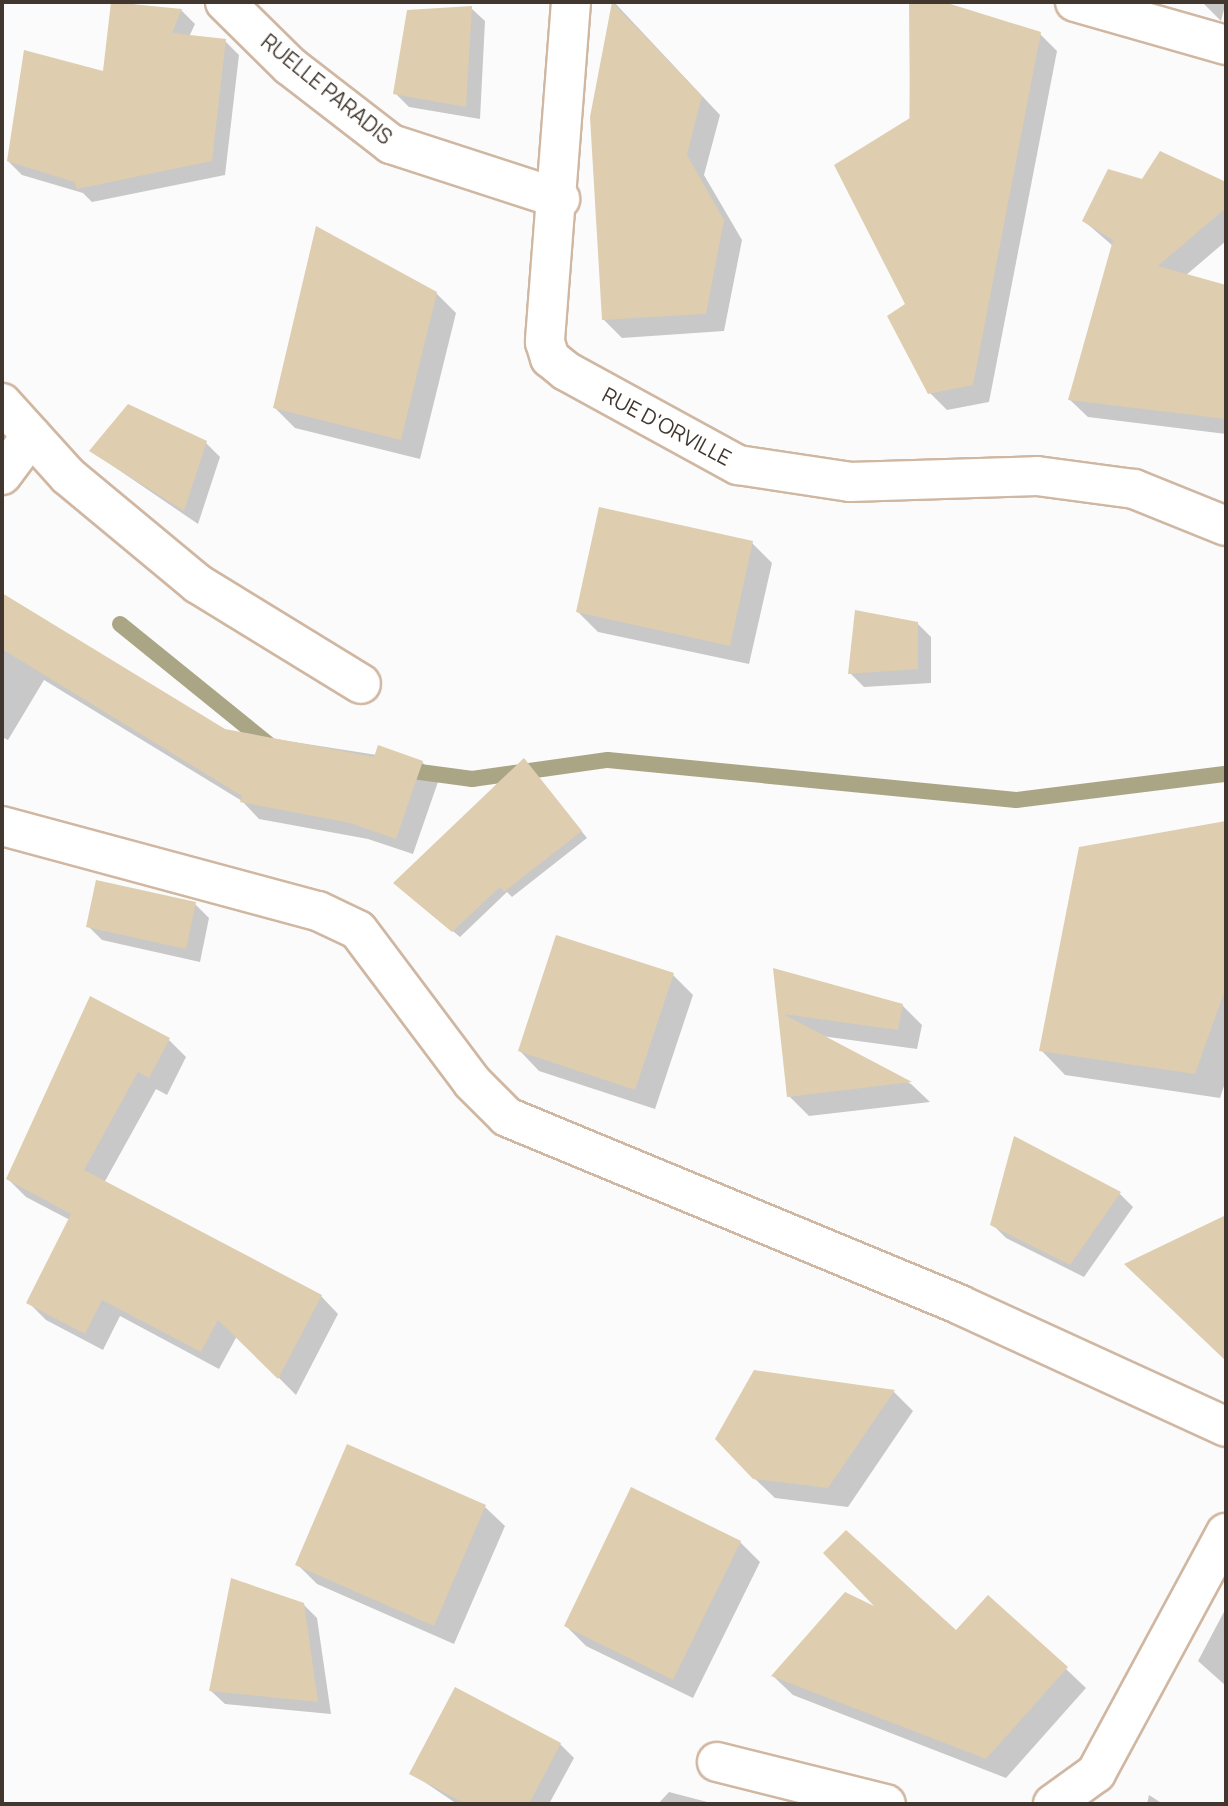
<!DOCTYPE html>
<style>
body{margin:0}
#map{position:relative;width:1228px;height:1806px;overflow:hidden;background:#fbfbfb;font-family:Manrope,sans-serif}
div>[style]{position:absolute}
.shadow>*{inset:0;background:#0003}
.stream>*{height:16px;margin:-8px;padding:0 8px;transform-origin:8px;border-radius:8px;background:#aaa585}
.building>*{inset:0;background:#decdaf}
.roads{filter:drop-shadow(2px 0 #d0b7a2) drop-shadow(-2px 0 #d0b7a2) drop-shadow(0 2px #d0b7a2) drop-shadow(0 -2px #d0b7a2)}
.minor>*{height:38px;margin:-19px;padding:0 19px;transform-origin:19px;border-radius:19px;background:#fff}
span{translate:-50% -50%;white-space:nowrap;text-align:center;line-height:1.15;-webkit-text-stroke:5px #fff;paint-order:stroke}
.street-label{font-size:21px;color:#41372e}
.frame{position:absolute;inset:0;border:4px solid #41372e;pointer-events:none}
</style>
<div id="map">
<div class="shadow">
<div style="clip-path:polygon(112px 2px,181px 10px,195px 24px,189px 37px,225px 41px,239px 55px,225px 175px,92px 202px,83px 193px,22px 175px,8px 161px,105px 73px)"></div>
<div style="clip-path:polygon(614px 2px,720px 115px,704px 175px,742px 240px,724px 331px,622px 338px,604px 320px,592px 117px)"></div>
<div style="clip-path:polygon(911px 2px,938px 2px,1040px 34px,1057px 51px,989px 402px,947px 410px,930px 393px,907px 304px)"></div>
<div style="clip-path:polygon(1226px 2px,1221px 21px,1204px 4px,1204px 2px)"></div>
<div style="clip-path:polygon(471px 8px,485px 21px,480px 119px,409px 107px,395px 93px)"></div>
<div style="clip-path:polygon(1161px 153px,1226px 184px,1226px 241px,1185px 276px,1226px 287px,1226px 434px,1088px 417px,1069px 399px,1113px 246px,1084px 221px,1143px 182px)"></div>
<div style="clip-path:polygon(436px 293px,456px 313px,420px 459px,295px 428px,275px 408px)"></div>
<div style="clip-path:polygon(129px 406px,206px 443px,220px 457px,198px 524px,91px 451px)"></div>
<div style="clip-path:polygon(752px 543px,772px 563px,749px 664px,598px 632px,578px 612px)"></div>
<div style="clip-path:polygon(3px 596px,224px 731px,422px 762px,439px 779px,413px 854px,368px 839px,259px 819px,242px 801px,44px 680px,8px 740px,2px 737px)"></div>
<div style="clip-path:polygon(917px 623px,931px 637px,931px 683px,864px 687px,850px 673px)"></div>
<div style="clip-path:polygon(530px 767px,587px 838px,512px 897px,507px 892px,460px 937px,402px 889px)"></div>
<div style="clip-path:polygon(1226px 823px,1226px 1080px,1220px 1098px,1065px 1075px,1041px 1050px,1080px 848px)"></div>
<div style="clip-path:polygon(195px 904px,209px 918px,200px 962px,102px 940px,88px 926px)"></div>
<div style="clip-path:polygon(775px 970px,902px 1005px,922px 1025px,917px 1049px,821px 1036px,911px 1084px,930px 1102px,809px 1116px,789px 1096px)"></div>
<div style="clip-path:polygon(673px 975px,693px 995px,655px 1109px,539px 1071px,520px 1051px)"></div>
<div style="clip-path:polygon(169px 1040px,186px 1057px,167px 1095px,156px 1089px,104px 1183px,321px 1296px,338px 1314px,296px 1395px,237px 1336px,219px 1369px,120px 1316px,103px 1350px,46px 1320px,28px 1302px,70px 1220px,26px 1197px,8px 1179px)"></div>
<div style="clip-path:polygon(1120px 1194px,1133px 1207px,1084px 1277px,1006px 1238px,992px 1224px)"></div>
<div style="clip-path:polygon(1226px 1217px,1226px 1360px,1127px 1265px)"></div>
<div style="clip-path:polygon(755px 1372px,894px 1392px,913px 1411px,848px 1507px,775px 1498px,754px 1478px)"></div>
<div style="clip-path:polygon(485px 1507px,505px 1526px,454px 1644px,317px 1584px,297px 1564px)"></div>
<div style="clip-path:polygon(740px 1542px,760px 1562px,693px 1698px,586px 1646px,566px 1626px)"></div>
<div style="clip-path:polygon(303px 1604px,317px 1618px,331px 1714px,225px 1704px,211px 1691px)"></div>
<div style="clip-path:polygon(1226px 1608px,1226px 1686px,1198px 1661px)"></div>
<div style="clip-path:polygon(881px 1611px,1066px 1669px,1086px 1688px,1006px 1778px,793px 1695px,773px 1676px)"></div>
<div style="clip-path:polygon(560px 1744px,574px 1758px,549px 1804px,457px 1804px,411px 1773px)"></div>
<div style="clip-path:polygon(669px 1792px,715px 1804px,658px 1804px)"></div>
<div style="clip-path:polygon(1149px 1795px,1163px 1804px,1147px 1804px)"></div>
</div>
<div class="stream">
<div style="left:120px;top:624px;width:197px;rotate:39deg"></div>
<div style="left:398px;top:769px;width:75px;rotate:7.7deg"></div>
<div style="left:472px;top:779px;width:137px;rotate:-8deg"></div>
<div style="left:608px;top:760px;width:410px;rotate:5.6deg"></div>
<div style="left:1016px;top:800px;width:212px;rotate:-7.1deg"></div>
</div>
<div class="building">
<div style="clip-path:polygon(111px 2px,182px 9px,172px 33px,226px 39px,212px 161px,77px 189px,74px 182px,7px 161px,24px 50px,103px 71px)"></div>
<div style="clip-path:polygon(612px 2px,702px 96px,687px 155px,724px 220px,706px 314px,602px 320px,590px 117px)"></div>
<div style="clip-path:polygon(909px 2px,944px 2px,1041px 32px,973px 385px,928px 394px,887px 316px,905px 304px,834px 165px,910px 118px)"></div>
<div style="clip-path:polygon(472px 6px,466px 107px,393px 94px,407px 10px)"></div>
<div style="clip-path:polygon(1160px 151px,1226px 182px,1226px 208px,1158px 266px,1226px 285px,1226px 419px,1068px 400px,1113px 240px,1082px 221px,1108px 169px,1142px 179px)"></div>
<div style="clip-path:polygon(316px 226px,437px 292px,401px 440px,273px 408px)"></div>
<div style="clip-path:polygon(128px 404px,207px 441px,184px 511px,89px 451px)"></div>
<div style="clip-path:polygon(599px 507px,753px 541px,730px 646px,576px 612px)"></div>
<div style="clip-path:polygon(2px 593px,225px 729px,374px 757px,378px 745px,423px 761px,396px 839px,350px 823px,240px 802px,242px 796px,2px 649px)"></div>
<div style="clip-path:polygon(855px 610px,918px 622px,918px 669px,848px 674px)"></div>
<div style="clip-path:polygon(524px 758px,582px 831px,504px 892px,500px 887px,452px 932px,393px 883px)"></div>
<div style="clip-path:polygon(1226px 821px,1226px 987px,1195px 1074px,1039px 1051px,1079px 847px)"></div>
<div style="clip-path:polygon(96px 880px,196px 902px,186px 949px,86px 927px)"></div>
<div style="clip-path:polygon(556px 935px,674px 973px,635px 1090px,518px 1051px)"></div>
<div style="clip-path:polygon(773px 968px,903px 1004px,898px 1030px,783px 1014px,912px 1082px,787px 1097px)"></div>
<div style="clip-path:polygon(90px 996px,170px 1038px,149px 1078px,138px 1072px,84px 1170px,322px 1295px,278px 1379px,218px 1320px,201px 1352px,102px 1300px,85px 1334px,26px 1303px,71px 1214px,6px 1179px)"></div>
<div style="clip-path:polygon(1014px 1136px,1121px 1192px,1070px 1265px,990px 1225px)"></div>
<div style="clip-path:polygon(1226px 1215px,1226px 1361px,1124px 1264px)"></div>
<div style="clip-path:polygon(754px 1370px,895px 1390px,828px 1488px,753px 1479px,715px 1439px)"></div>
<div style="clip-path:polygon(347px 1444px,486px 1505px,434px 1626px,295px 1565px)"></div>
<div style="clip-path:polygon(631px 1487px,741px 1541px,673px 1680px,564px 1626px)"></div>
<div style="clip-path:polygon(846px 1530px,956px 1630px,988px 1595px,1068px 1667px,986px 1759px,771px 1676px,845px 1592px,874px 1606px,823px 1553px)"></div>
<div style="clip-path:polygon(231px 1578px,304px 1603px,318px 1702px,209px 1691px)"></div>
<div style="clip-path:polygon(455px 1687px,561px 1743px,529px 1804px,466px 1804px,409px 1774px)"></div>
</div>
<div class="roads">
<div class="minor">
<div style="left:225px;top:2px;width:91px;rotate:44.6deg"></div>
<div style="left:290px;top:66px;width:128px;rotate:37.7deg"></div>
<div style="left:391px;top:144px;width:178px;rotate:18deg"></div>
<div style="left:571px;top:2px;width:341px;rotate:94.4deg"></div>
<div style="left:545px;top:342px;width:17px;rotate:73deg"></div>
<div style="left:550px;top:358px;width:21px;rotate:39deg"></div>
<div style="left:566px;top:371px;width:196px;rotate:28.7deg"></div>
<div style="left:738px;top:465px;width:113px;rotate:8.6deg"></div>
<div style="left:850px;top:482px;width:187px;rotate:-1.8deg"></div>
<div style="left:1037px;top:476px;width:98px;rotate:7.6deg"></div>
<div style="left:1134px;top:489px;width:99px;rotate:21.9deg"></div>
<div style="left:1075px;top:2px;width:157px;rotate:15.9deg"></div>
<div style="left:2px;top:403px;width:98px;rotate:47.9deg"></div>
<div style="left:68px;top:476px;width:169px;rotate:39.7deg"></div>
<div style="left:198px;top:584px;width:191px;rotate:31.5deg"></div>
<div style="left:2px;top:475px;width:49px;rotate:-53.4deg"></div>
<div style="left:2px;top:826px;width:327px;rotate:15.1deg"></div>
<div style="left:318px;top:911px;width:44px;rotate:25.4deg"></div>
<div style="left:358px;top:930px;width:190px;rotate:53.1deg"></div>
<div style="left:472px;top:1082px;width:49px;rotate:45deg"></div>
<div style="left:507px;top:1117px;width:490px;rotate:22.5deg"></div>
<div style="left:960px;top:1305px;width:293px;rotate:24.6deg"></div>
<div style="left:717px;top:1762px;width:174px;rotate:14deg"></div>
<div style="left:1053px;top:1804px;width:53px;rotate:-35.8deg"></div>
<div style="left:1096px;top:1773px;width:273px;rotate:-61.6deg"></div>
</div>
</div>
<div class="street-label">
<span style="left:327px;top:89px;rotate:39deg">RUELLE PARADIS</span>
<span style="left:667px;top:426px;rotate:28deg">RUE D'ORVILLE</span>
</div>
<div class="frame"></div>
</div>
